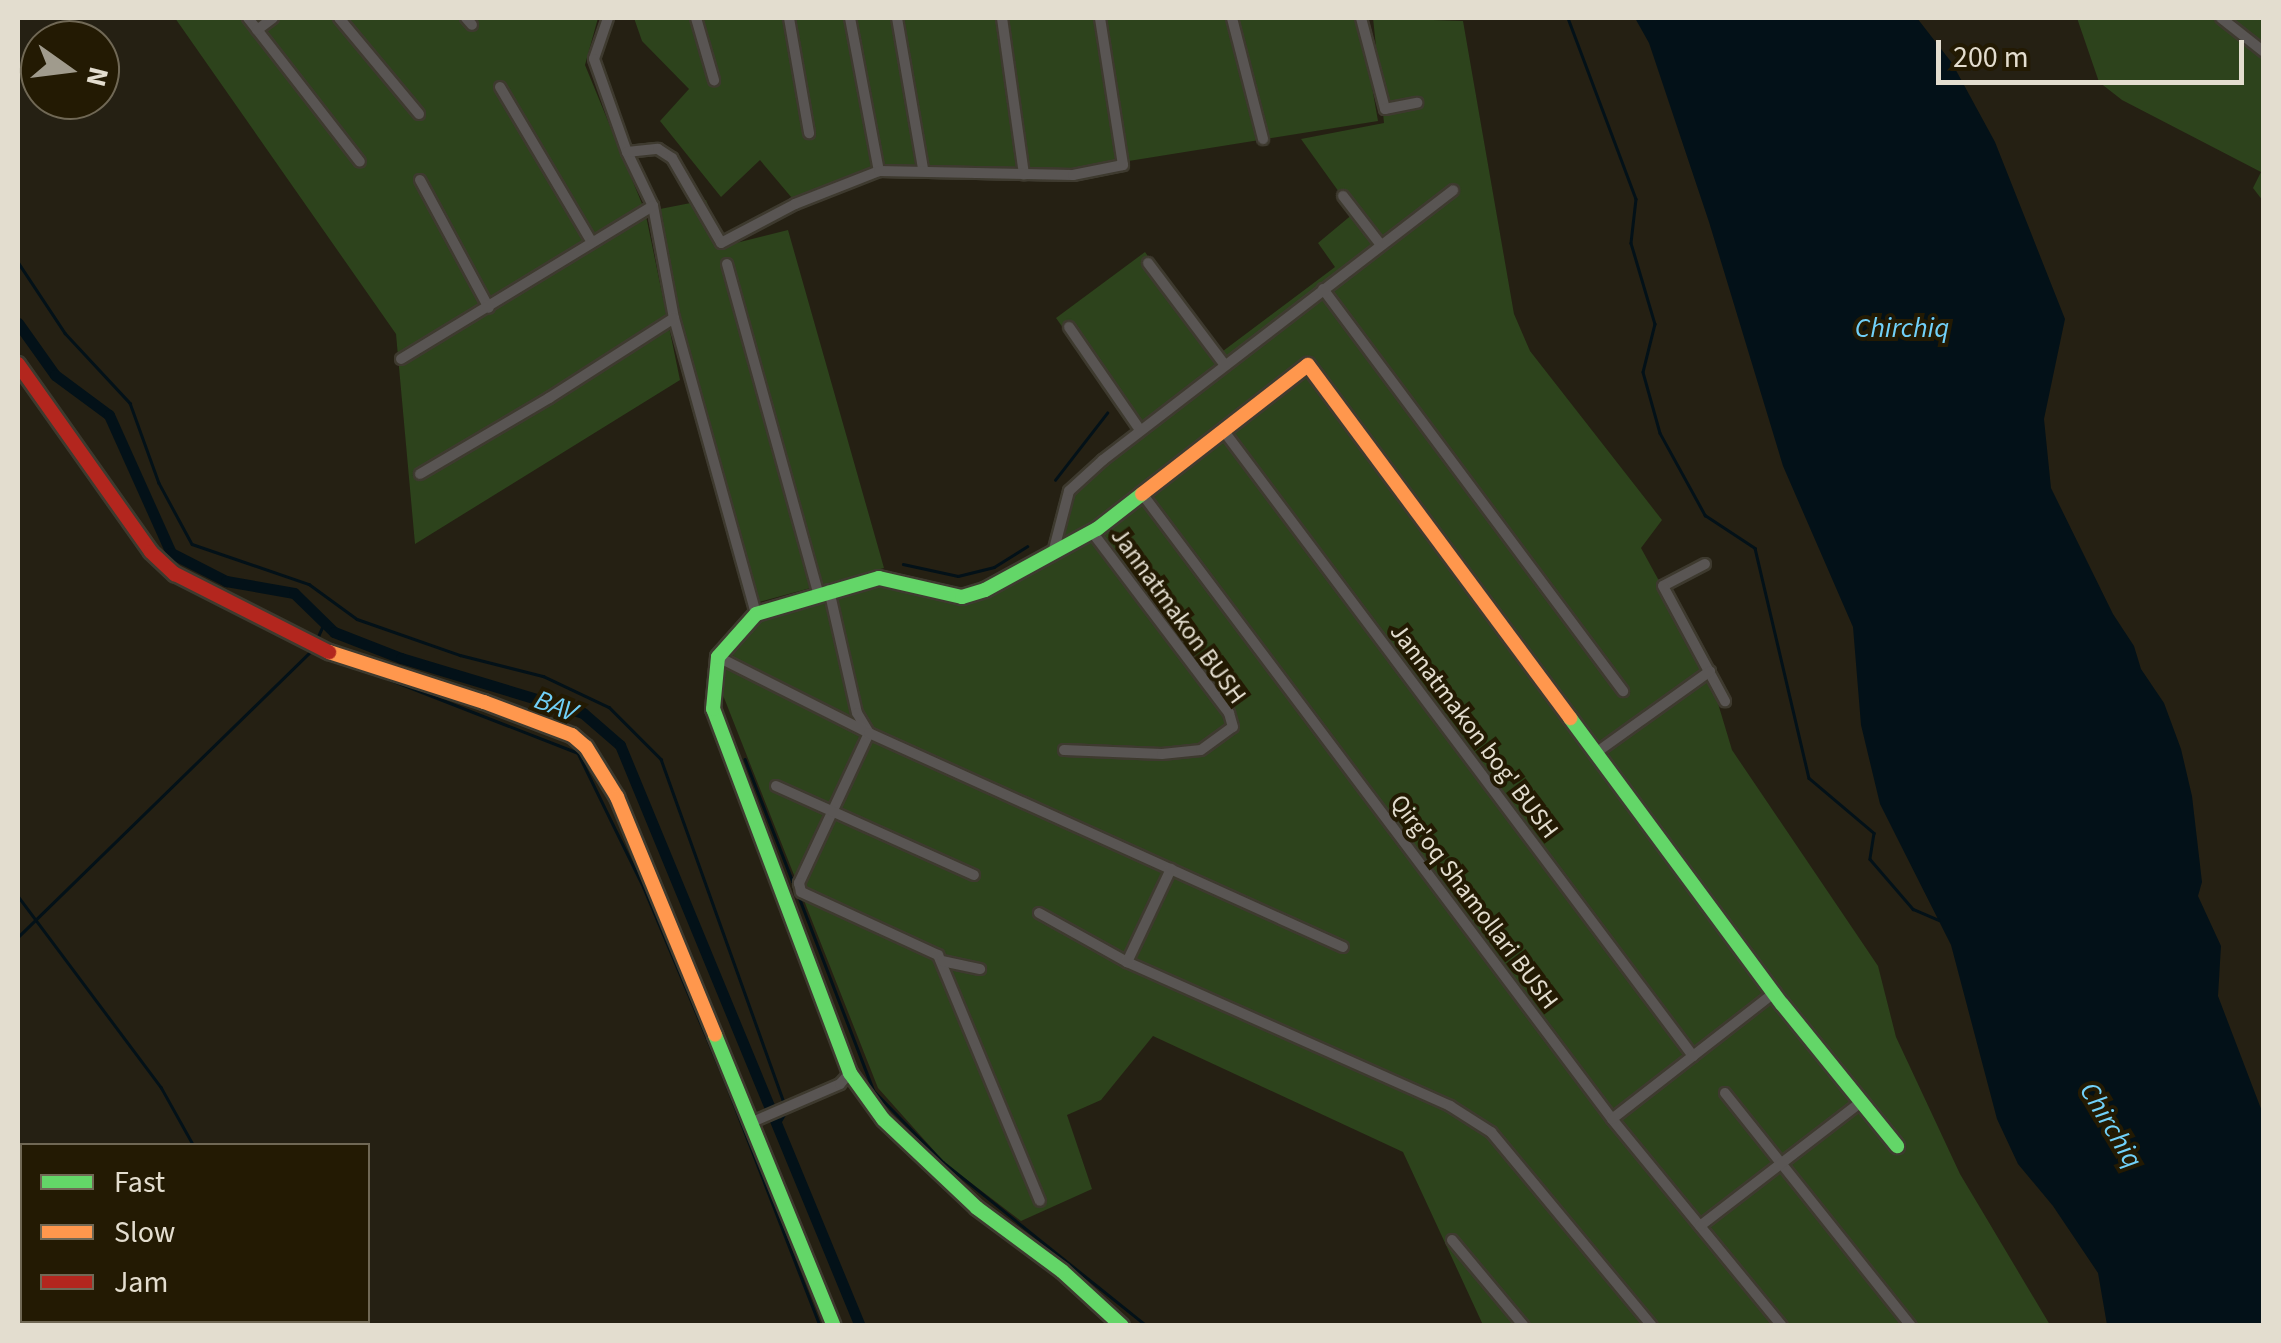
<!DOCTYPE html>
<style>
body{margin:0}
#map{position:relative;width:2281px;height:1343px;overflow:hidden;background:#252013;font-family:"Source Sans 3",sans-serif}
div>[style]{position:absolute}
.green>*{inset:0;background:#2d431c}
.water>*{inset:0;background:#031118}
.stream>*{height:2.5px;margin:-1.25px;padding:0 1.25px;transform-origin:1.25px;border-radius:1.25px;background:#031118}
.canal>*{height:11px;margin:-5.5px;padding:0 5.5px;transform-origin:5.5px;border-radius:5.5px;background:#031118}
.roads{filter:drop-shadow(2px 0 #3e3a2f) drop-shadow(-2px 0 #3e3a2f) drop-shadow(0 2px #3e3a2f) drop-shadow(0 -2px #3e3a2f)}
.street>*{height:10px;margin:-5px;padding:0 5px;transform-origin:5px;border-radius:5px;background:#595553}
.fast>*{height:14px;margin:-7px;padding:0 7px;transform-origin:7px;border-radius:7px;background:#63d668}
.slow>*{height:14px;margin:-7px;padding:0 7px;transform-origin:7px;border-radius:7px;background:#ff974d}
.jam>*{height:14px;margin:-7px;padding:0 7px;transform-origin:7px;border-radius:7px;background:#b3261e}
span{translate:-50% -50%;white-space:nowrap;text-align:center;line-height:1.15;-webkit-text-stroke:8px #231a03;paint-order:stroke}
.street-label{font-size:25px;color:#e3ddcf}
.water-label{font-size:28px;color:#71d1f9;font-style:italic}
.frame{position:absolute;inset:0;border:20px solid #e3ddcf;pointer-events:none}
.legend{position:absolute;left:20px;top:1143px;width:350px;height:180px;box-sizing:border-box;background:#231a03;border:2px solid #706855;margin:0;padding:12px 18px;list-style:none;font-size:30px;color:#e3ddcf}
.legend li{display:flex;align-items:center;gap:20px;height:50px}
.legend b{width:50px;border:2px solid #706855}
.north{position:absolute;left:20px;top:20px;width:100px;height:100px;box-sizing:border-box;background:#231a03;border:2px solid #706855;border-radius:50%;rotate:104deg;font-size:28px;font-weight:700;line-height:40px;text-align:center;color:#e3ddcf}
.north::after{content:'';display:block;margin:auto;width:35px;height:45px;background:#a09b8d;clip-path:polygon(50% 0,100% 100%,50% 72%,0 100%)}
.scale{position:absolute;left:1936px;top:40px;width:308px;height:45px;box-sizing:border-box;border:5px solid #e3ddcf;border-top:0;padding-left:12px;font-size:30px;line-height:35px;white-space:nowrap;color:#e3ddcf;-webkit-text-stroke:8px #231a03;paint-order:stroke}
</style>
<div id="map">
<div class="green">
<div style="clip-path:polygon(175px 18px,598px 18px,585px 65px,645px 211px,680px 380px,415px 544px,396px 334px)"></div>
<div style="clip-path:polygon(634px 18px,1360px 18px,1378px 121px,1029px 177px,884px 171px,797px 204px,760px 160px,721px 197px,660px 121px,689px 89px,642px 41px)"></div>
<div style="clip-path:polygon(1373px 18px,1463px 21px,1514px 314px,1530px 351px,1662px 520px,1641px 548px,1708px 670px,1732px 750px,1878px 966px,1896px 1037px,1960px 1174px,2050px 1325px,1483px 1325px,1403px 1152px,1153px 1036px,1101px 1100px,1067px 1115px,1092px 1189px,1021px 1221px,945px 1163px,878px 1088px,717px 680px,724px 657px,744px 630px,768px 613px,871px 585px,963px 603px,1054px 551px,1071px 493px,1136px 431px,1056px 318px,1145px 252px,1219px 354px,1335px 267px,1318px 243px,1354px 213px,1301px 139px,1384px 123px)"></div>
<div style="clip-path:polygon(2077px 18px,2263px 18px,2263px 201px,2253px 188px,2261px 172px,2122px 100px,2099px 82px)"></div>
<div style="clip-path:polygon(706px 200px,724px 246px,788px 230px,884px 568px,759px 602px,675px 305px,660px 209px)"></div>
</div>
<div class="water">
<div style="clip-path:polygon(1635px 18px,1917px 18px,1952px 63px,1995px 142px,2065px 319px,2044px 419px,2051px 488px,2113px 614px,2134px 646px,2141px 669px,2164px 703px,2181px 749px,2192px 796px,2202px 882px,2198px 896px,2221px 946px,2218px 996px,2263px 1114px,2263px 1325px,2107px 1325px,2098px 1273px,2053px 1206px,2018px 1164px,1997px 1119px,1951px 945px,1880px 804px,1861px 725px,1853px 627px,1783px 466px,1709px 222px,1649px 43px)"></div>
</div>
<div class="stream">
<div style="left:1568px;top:18px;width:193px;rotate:69.4deg"></div>
<div style="left:1636px;top:199px;width:44px;rotate:96.5deg"></div>
<div style="left:1631px;top:243px;width:84px;rotate:73.5deg"></div>
<div style="left:1655px;top:324px;width:49px;rotate:104deg"></div>
<div style="left:1643px;top:372px;width:63px;rotate:74.4deg"></div>
<div style="left:1660px;top:433px;width:94px;rotate:61.2deg"></div>
<div style="left:1705px;top:515px;width:60px;rotate:33.4deg"></div>
<div style="left:1755px;top:548px;width:236px;rotate:76.8deg"></div>
<div style="left:1809px;top:778px;width:85px;rotate:40.2deg"></div>
<div style="left:1874px;top:833px;width:26px;rotate:99deg"></div>
<div style="left:1870px;top:859px;width:66px;rotate:49.3deg"></div>
<div style="left:1913px;top:909px;width:28px;rotate:23deg"></div>
<div style="left:18px;top:262px;width:85px;rotate:56.5deg"></div>
<div style="left:65px;top:333px;width:96px;rotate:47.1deg"></div>
<div style="left:130px;top:403px;width:85px;rotate:70.1deg"></div>
<div style="left:159px;top:483px;width:69px;rotate:61.6deg"></div>
<div style="left:192px;top:544px;width:124px;rotate:18.9deg"></div>
<div style="left:309px;top:584px;width:59px;rotate:36.1deg"></div>
<div style="left:357px;top:619px;width:109px;rotate:19.3deg"></div>
<div style="left:460px;top:655px;width:86px;rotate:14.2deg"></div>
<div style="left:543px;top:676px;width:73px;rotate:25.2deg"></div>
<div style="left:609px;top:707px;width:74px;rotate:45deg"></div>
<div style="left:661px;top:759px;width:368px;rotate:70.3deg"></div>
<div style="left:1055px;top:480px;width:85px;rotate:-52.2deg"></div>
<div style="left:903px;top:564px;width:56px;rotate:12.3deg"></div>
<div style="left:958px;top:576px;width:37px;rotate:-14deg"></div>
<div style="left:994px;top:567px;width:39px;rotate:-32deg"></div>
<div style="left:316px;top:641px;width:20px;rotate:-66deg"></div>
<div style="left:386px;top:678px;width:206px;rotate:21.3deg"></div>
<div style="left:578px;top:753px;width:150px;rotate:63.9deg"></div>
<div style="left:644px;top:888px;width:206px;rotate:67.2deg"></div>
<div style="left:724px;top:1078px;width:266px;rotate:68.8deg"></div>
<div style="left:745px;top:759px;width:135px;rotate:68.7deg"></div>
<div style="left:18px;top:896px;width:239px;rotate:53.2deg"></div>
<div style="left:161px;top:1087px;width:68px;rotate:60.8deg"></div>
<div style="left:799px;top:897px;width:208px;rotate:68.9deg"></div>
<div style="left:874px;top:1091px;width:99px;rotate:45.8deg"></div>
<div style="left:943px;top:1162px;width:262px;rotate:38.8deg"></div>
<div style="left:18px;top:937px;width:408px;rotate:-44.3deg"></div>
<div style="left:778px;top:1125px;width:14px;rotate:-60deg"></div>
<div style="left:293px;top:1320px;width:7px;rotate:63deg"></div>
</div>
<div class="canal">
<div style="left:18px;top:323px;width:64px;rotate:54.6deg"></div>
<div style="left:55px;top:375px;width:67px;rotate:36.5deg"></div>
<div style="left:109px;top:415px;width:151px;rotate:65.8deg"></div>
<div style="left:171px;top:553px;width:62px;rotate:27deg"></div>
<div style="left:226px;top:581px;width:69px;rotate:10deg"></div>
<div style="left:294px;top:593px;width:56px;rotate:44.3deg"></div>
<div style="left:334px;top:632px;width:72px;rotate:21.2deg"></div>
<div style="left:401px;top:658px;width:190px;rotate:16.8deg"></div>
<div style="left:583px;top:713px;width:49px;rotate:40.9deg"></div>
<div style="left:620px;top:745px;width:629px;rotate:67.56deg"></div>
</div>
<div class="roads">
<div class="street">
<div style="left:248px;top:18px;width:182px;rotate:52.1deg"></div>
<div style="left:339px;top:18px;width:125px;rotate:50.2deg"></div>
<div style="left:466px;top:18px;width:9px;rotate:49deg"></div>
<div style="left:608px;top:18px;width:43px;rotate:108.9deg"></div>
<div style="left:594px;top:59px;width:99px;rotate:70.5deg"></div>
<div style="left:627px;top:152px;width:60px;rotate:64.3deg"></div>
<div style="left:653px;top:206px;width:114px;rotate:79.4deg"></div>
<div style="left:674px;top:318px;width:307px;rotate:74.5deg"></div>
<div style="left:696px;top:18px;width:65px;rotate:73.8deg"></div>
<div style="left:789px;top:18px;width:117px;rotate:80.1deg"></div>
<div style="left:850px;top:18px;width:156px;rotate:79.3deg"></div>
<div style="left:897px;top:18px;width:153px;rotate:80.2deg"></div>
<div style="left:1002px;top:18px;width:158px;rotate:82deg"></div>
<div style="left:1232px;top:18px;width:125px;rotate:75.6deg"></div>
<div style="left:1361px;top:18px;width:94px;rotate:75.2deg"></div>
<div style="left:1385px;top:109px;width:33px;rotate:-11deg"></div>
<div style="left:2221px;top:18px;width:55px;rotate:38.3deg"></div>
<div style="left:257px;top:30px;width:20px;rotate:-37deg"></div>
<div style="left:500px;top:87px;width:179px;rotate:59.4deg"></div>
<div style="left:627px;top:152px;width:31px;rotate:-6deg"></div>
<div style="left:658px;top:149px;width:17px;rotate:33deg"></div>
<div style="left:672px;top:158px;width:98px;rotate:60deg"></div>
<div style="left:721px;top:243px;width:84px;rotate:-27.8deg"></div>
<div style="left:795px;top:204px;width:90px;rotate:-21.4deg"></div>
<div style="left:879px;top:171px;width:194px;rotate:1.2deg"></div>
<div style="left:1073px;top:175px;width:51px;rotate:-11.3deg"></div>
<div style="left:1123px;top:165px;width:149px;rotate:-98.9deg"></div>
<div style="left:420px;top:180px;width:145px;rotate:61.7deg"></div>
<div style="left:1343px;top:196px;width:62px;rotate:52.2deg"></div>
<div style="left:1148px;top:263px;width:128px;rotate:53deg"></div>
<div style="left:727px;top:264px;width:341px;rotate:74.5deg"></div>
<div style="left:1323px;top:289px;width:502px;rotate:53.27deg"></div>
<div style="left:1069px;top:327px;width:125px;rotate:55.4deg"></div>
<div style="left:401px;top:359px;width:295px;rotate:-31.3deg"></div>
<div style="left:1223px;top:430px;width:783px;rotate:53.1deg"></div>
<div style="left:420px;top:474px;width:150px;rotate:-30.5deg"></div>
<div style="left:549px;top:398px;width:148px;rotate:-32.6deg"></div>
<div style="left:1143px;top:495px;width:781px;rotate:53.07deg"></div>
<div style="left:1612px;top:1119px;width:268px;rotate:50.6deg"></div>
<div style="left:1053px;top:553px;width:64px;rotate:-75.5deg"></div>
<div style="left:1069px;top:491px;width:46px;rotate:-42.4deg"></div>
<div style="left:1103px;top:460px;width:442px;rotate:-37.6deg"></div>
<div style="left:1705px;top:564px;width:47px;rotate:152.4deg"></div>
<div style="left:1663px;top:586px;width:131px;rotate:61.7deg"></div>
<div style="left:829px;top:590px;width:126px;rotate:77.2deg"></div>
<div style="left:857px;top:713px;width:23px;rotate:59deg"></div>
<div style="left:869px;top:733px;width:166px;rotate:115deg"></div>
<div style="left:799px;top:883px;width:9px;rotate:77deg"></div>
<div style="left:801px;top:892px;width:151px;rotate:24.7deg"></div>
<div style="left:938px;top:955px;width:266px;rotate:67.5deg"></div>
<div style="left:718px;top:657px;width:169px;rotate:26.7deg"></div>
<div style="left:869px;top:733px;width:520px;rotate:24.3deg"></div>
<div style="left:1064px;top:750px;width:98px;rotate:2.3deg"></div>
<div style="left:1162px;top:754px;width:39px;rotate:-6deg"></div>
<div style="left:1201px;top:750px;width:39px;rotate:-36deg"></div>
<div style="left:1233px;top:727px;width:15px;rotate:-106deg"></div>
<div style="left:1229px;top:713px;width:227px;rotate:-127.1deg"></div>
<div style="left:1597px;top:752px;width:139px;rotate:-35.6deg"></div>
<div style="left:776px;top:786px;width:217px;rotate:24.2deg"></div>
<div style="left:1039px;top:913px;width:101px;rotate:29.1deg"></div>
<div style="left:1127px;top:962px;width:354px;rotate:24deg"></div>
<div style="left:1450px;top:1106px;width:49px;rotate:32.4deg"></div>
<div style="left:1491px;top:1132px;width:252px;rotate:50.3deg"></div>
<div style="left:942px;top:961px;width:39px;rotate:12deg"></div>
<div style="left:1127px;top:962px;width:103px;rotate:-64.7deg"></div>
<div style="left:1725px;top:1093px;width:298px;rotate:51.4deg"></div>
<div style="left:1612px;top:1119px;width:207px;rotate:-37.9deg"></div>
<div style="left:750px;top:1123px;width:98px;rotate:-23.4deg"></div>
<div style="left:840px;top:1084px;width:15px;rotate:-48deg"></div>
<div style="left:1700px;top:1226px;width:202px;rotate:-37.6deg"></div>
<div style="left:1452px;top:1240px;width:112px;rotate:50.1deg"></div>
</div>
<div class="fast">
<div style="left:1570px;top:718px;width:356px;rotate:53.5deg"></div>
<div style="left:1782px;top:1004px;width:183px;rotate:51deg"></div>
<div style="left:715px;top:1035px;width:314px;rotate:67.8deg"></div>
<div style="left:1122px;top:1326px;width:81px;rotate:-137.5deg"></div>
<div style="left:1062px;top:1271px;width:106px;rotate:-143.5deg"></div>
<div style="left:977px;top:1208px;width:129px;rotate:-136.6deg"></div>
<div style="left:883px;top:1119px;width:57px;rotate:-125.7deg"></div>
<div style="left:850px;top:1073px;width:389px;rotate:-110.6deg"></div>
<div style="left:713px;top:709px;width:52px;rotate:-84.5deg"></div>
<div style="left:718px;top:657px;width:57px;rotate:-48.5deg"></div>
<div style="left:756px;top:614px;width:128px;rotate:-16.3deg"></div>
<div style="left:879px;top:578px;width:85px;rotate:12.9deg"></div>
<div style="left:962px;top:597px;width:24px;rotate:-17deg"></div>
<div style="left:985px;top:590px;width:128px;rotate:-28.6deg"></div>
<div style="left:1097px;top:529px;width:57px;rotate:-37.9deg"></div>
</div>
<div class="slow">
<div style="left:1142px;top:494px;width:210px;rotate:-37.9deg"></div>
<div style="left:1308px;top:365px;width:440px;rotate:53.4deg"></div>
<div style="left:329px;top:652px;width:163px;rotate:17.9deg"></div>
<div style="left:484px;top:702px;width:94px;rotate:20.6deg"></div>
<div style="left:572px;top:735px;width:18px;rotate:41deg"></div>
<div style="left:586px;top:747px;width:59px;rotate:58.2deg"></div>
<div style="left:617px;top:797px;width:257px;rotate:67.6deg"></div>
</div>
<div class="jam">
<div style="left:18px;top:364px;width:230px;rotate:54.7deg"></div>
<div style="left:151px;top:552px;width:33px;rotate:43deg"></div>
<div style="left:175px;top:574px;width:173px;rotate:26.9deg"></div>
</div>
</div>
<div class="street-label">
<span style="left:1178px;top:616px;rotate:54deg">Jannatmakon BUSH</span>
<span style="left:1474px;top:731px;rotate:53deg">Jannatmakon bog' BUSH</span>
<span style="left:1474px;top:902px;rotate:53deg">Qirg'oq Shamollari BUSH</span>
</div>
<div class="water-label">
<span style="left:1902px;top:328px">Chirchiq</span>
<span style="left:556px;top:706px;rotate:21deg">BAV</span>
<span style="left:2111px;top:1125px;rotate:59deg">Chirchiq</span>
</div>
<div class="frame"></div>
<ul class="legend">
<li><b style="height:12px;background:#63d668"></b>Fast</li>
<li><b style="height:12px;background:#ff974d"></b>Slow</li>
<li><b style="height:12px;background:#b3261e"></b>Jam</li>
</ul>
<div class="north">N</div>
<div class="scale">200 m</div>
</div>
